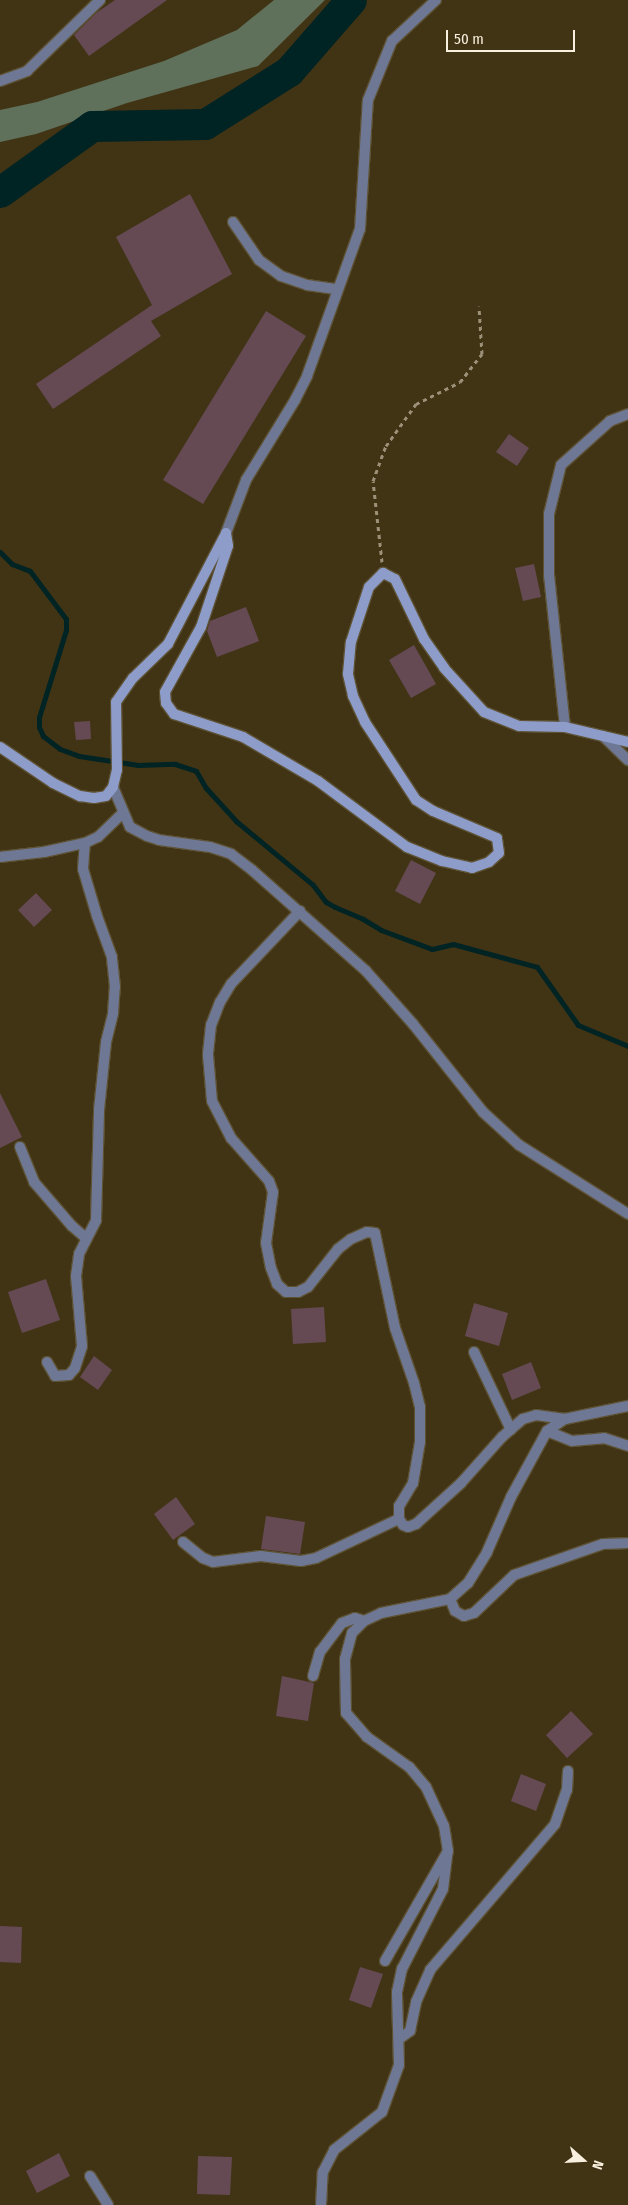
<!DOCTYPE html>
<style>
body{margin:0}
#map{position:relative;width:628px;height:2205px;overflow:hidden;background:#413415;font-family:"Fira Sans Condensed",sans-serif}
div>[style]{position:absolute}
.forest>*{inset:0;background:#60715b}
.stream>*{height:5px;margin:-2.5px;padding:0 2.5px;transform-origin:2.5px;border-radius:2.5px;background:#002324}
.river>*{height:31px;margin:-15.5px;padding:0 15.5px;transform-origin:15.5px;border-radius:15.5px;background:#002324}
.building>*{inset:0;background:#654a54}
.path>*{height:3px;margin-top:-1.5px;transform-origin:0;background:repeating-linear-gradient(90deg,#9c9179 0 4px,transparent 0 8px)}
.roads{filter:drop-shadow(1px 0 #5e5235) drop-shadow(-1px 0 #5e5235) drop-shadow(0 1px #5e5235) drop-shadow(0 -1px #5e5235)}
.lane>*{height:10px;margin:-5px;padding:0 5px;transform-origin:5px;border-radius:5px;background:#6e7894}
.street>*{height:10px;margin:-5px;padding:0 5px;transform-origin:5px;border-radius:5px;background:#6e7894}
.secondary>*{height:10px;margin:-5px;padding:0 5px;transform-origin:5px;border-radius:5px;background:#8d9cc9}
span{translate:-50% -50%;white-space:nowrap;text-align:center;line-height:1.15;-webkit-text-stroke:5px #413415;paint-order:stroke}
.north{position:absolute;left:558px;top:2135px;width:50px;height:50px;-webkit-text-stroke:4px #413415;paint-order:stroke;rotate:109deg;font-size:14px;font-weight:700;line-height:20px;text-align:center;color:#f8efde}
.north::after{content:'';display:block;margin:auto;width:18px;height:22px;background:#f8efde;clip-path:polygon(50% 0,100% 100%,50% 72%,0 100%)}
.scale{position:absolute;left:446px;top:30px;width:129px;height:22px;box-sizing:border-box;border:2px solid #f8efde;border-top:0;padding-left:6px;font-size:15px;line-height:18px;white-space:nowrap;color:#f8efde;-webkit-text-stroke:4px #413415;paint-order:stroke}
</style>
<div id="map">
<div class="forest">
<div style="clip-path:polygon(274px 0,325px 0,258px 66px,127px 103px,36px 134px,0 142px,0 110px,37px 102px,164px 61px,237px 30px)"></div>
</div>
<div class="stream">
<div style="left:0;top:552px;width:17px;rotate:45deg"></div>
<div style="left:12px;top:564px;width:19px;rotate:21deg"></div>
<div style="left:30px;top:571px;width:60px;rotate:53.1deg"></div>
<div style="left:66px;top:619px;width:11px;rotate:90deg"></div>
<div style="left:66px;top:630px;width:91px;rotate:107.2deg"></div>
<div style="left:39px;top:717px;width:10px;rotate:90deg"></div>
<div style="left:39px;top:727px;width:10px;rotate:66deg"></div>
<div style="left:43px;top:736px;width:21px;rotate:37deg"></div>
<div style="left:60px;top:749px;width:20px;rotate:20deg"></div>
<div style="left:79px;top:756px;width:60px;rotate:8.7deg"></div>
<div style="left:138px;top:765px;width:37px;rotate:-2deg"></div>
<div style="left:175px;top:764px;width:22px;rotate:18deg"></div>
<div style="left:196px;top:771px;width:20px;rotate:60deg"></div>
<div style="left:206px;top:788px;width:45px;rotate:47.7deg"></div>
<div style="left:236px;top:821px;width:100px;rotate:39.7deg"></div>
<div style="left:313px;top:885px;width:21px;rotate:53deg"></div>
<div style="left:326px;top:902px;width:10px;rotate:29deg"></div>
<div style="left:335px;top:907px;width:30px;rotate:23deg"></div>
<div style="left:363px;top:919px;width:21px;rotate:31deg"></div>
<div style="left:381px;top:930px;width:54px;rotate:20.4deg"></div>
<div style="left:432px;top:949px;width:22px;rotate:-13deg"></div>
<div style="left:453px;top:944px;width:87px;rotate:15.3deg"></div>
<div style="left:537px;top:967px;width:71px;rotate:54.7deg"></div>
<div style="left:578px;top:1025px;width:54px;rotate:22.8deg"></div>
</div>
<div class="river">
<div style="left:0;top:192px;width:113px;rotate:-35.7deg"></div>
<div style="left:92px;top:126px;width:113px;rotate:-1deg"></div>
<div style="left:205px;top:124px;width:99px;rotate:-32.2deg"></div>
<div style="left:289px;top:71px;width:94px;rotate:-48.9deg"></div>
</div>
<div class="building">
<div style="clip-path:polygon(115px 0,167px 0,89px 56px,74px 35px,96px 13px)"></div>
<div style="clip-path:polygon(190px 194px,232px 274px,151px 321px,161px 336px,53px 409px,36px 384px,152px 305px,116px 237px)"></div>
<div style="clip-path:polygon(266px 311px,306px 336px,203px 504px,163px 480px)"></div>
<div style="clip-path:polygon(509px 434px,529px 448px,517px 466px,496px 452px)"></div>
<div style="clip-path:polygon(534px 564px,541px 597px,523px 601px,515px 568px)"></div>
<div style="clip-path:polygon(246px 607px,259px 641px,217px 657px,207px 631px,210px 621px)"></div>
<div style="clip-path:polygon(414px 645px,436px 684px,411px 698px,389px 660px)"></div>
<div style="clip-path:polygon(90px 721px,91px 739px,76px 740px,74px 722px)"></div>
<div style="clip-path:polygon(411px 860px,436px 873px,420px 904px,395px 891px)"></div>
<div style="clip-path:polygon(36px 893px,52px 910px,34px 927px,18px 910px)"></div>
<div style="clip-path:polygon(0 1093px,22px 1137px,0 1148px)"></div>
<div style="clip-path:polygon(46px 1279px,60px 1320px,22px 1333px,8px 1292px)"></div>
<div style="clip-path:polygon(474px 1303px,508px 1313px,499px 1346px,465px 1336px)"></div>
<div style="clip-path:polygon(324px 1307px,326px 1342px,293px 1344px,291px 1309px)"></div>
<div style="clip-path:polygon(94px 1356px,112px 1370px,98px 1390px,80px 1377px)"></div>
<div style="clip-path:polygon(531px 1362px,541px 1388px,512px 1400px,502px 1374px)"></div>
<div style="clip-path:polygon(176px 1497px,195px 1524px,173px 1540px,154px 1514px)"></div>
<div style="clip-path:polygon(266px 1516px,305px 1522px,300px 1554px,261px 1549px)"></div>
<div style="clip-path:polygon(282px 1676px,314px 1683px,308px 1721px,276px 1716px)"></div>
<div style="clip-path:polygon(571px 1711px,593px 1734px,567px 1758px,546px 1735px)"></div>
<div style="clip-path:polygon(521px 1774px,546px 1784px,536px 1811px,511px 1801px)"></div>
<div style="clip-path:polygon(0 1926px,22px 1927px,21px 1963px,0 1962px)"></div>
<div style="clip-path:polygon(360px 1967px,383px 1974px,371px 2008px,349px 2000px)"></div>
<div style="clip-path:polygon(59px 2153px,70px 2176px,37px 2193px,26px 2171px)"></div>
<div style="clip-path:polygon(198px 2156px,232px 2157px,230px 2195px,197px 2194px)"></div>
</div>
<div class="path">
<div style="left:382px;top:562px;width:81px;rotate:-96.3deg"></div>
<div style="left:373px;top:481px;width:37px;rotate:-70deg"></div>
<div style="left:386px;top:446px;width:52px;rotate:-54.5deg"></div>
<div style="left:416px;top:404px;width:49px;rotate:-26.6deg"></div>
<div style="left:460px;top:382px;width:36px;rotate:-52deg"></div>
<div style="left:482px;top:354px;width:48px;rotate:-93.6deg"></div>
</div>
<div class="roads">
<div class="lane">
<div style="left:0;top:81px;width:29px;rotate:-20deg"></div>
<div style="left:27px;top:71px;width:102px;rotate:-44.2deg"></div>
<div style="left:233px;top:222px;width:46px;rotate:55.6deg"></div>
<div style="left:259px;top:260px;width:27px;rotate:36deg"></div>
<div style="left:281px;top:276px;width:28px;rotate:19deg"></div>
<div style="left:307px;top:285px;width:30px;rotate:8deg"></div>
<div style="left:565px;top:727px;width:152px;rotate:-96deg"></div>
<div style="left:549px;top:576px;width:62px;rotate:-90deg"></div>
<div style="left:549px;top:514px;width:50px;rotate:-76.2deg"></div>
<div style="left:561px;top:465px;width:66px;rotate:-41.9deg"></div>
<div style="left:610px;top:421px;width:19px;rotate:-21deg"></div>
<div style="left:603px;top:736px;width:35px;rotate:44deg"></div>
<div style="left:0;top:857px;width:44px;rotate:-6.5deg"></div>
<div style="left:44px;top:852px;width:42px;rotate:-12.4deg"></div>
<div style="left:20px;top:1147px;width:38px;rotate:68deg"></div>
<div style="left:34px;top:1182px;width:58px;rotate:49.2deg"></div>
<div style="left:72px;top:1226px;width:18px;rotate:41deg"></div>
<div style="left:474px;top:1352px;width:86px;rotate:64.6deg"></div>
<div style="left:47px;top:1362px;width:16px;rotate:60deg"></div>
<div style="left:55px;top:1376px;width:14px;rotate:-4deg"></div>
<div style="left:69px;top:1375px;width:9px;rotate:-49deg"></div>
<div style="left:75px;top:1368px;width:23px;rotate:-72deg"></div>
<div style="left:82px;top:1346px;width:70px;rotate:-94.9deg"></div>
<div style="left:76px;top:1276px;width:22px;rotate:-82deg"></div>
<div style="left:79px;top:1254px;width:38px;rotate:-63deg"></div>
<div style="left:96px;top:1220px;width:110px;rotate:-88.4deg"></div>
<div style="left:99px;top:1110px;width:68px;rotate:-84.1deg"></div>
<div style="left:106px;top:1042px;width:30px;rotate:-76deg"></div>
<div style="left:113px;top:1013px;width:26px;rotate:-86deg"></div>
<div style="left:115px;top:987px;width:30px;rotate:-96deg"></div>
<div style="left:112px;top:957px;width:44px;rotate:-110.1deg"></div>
<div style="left:97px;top:916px;width:49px;rotate:-106.6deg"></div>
<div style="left:83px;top:869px;width:26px;rotate:-86deg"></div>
<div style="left:85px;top:843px;width:14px;rotate:-25deg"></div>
<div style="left:98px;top:837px;width:35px;rotate:-44deg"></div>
<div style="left:547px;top:1431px;width:27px;rotate:22deg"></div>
<div style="left:572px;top:1441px;width:32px;rotate:-5deg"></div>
<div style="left:604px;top:1438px;width:25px;rotate:18deg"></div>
<div style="left:183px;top:1542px;width:26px;rotate:39deg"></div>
<div style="left:203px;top:1558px;width:11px;rotate:22deg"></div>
<div style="left:213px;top:1562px;width:48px;rotate:-7.1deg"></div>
<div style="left:261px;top:1556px;width:40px;rotate:7.1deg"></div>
<div style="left:301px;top:1561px;width:15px;rotate:-11deg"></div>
<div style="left:316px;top:1558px;width:92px;rotate:-25.2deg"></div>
<div style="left:450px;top:1599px;width:13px;rotate:67deg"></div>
<div style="left:455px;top:1611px;width:10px;rotate:29deg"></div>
<div style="left:464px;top:1616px;width:10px;rotate:-17deg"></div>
<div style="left:474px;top:1613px;width:55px;rotate:-43.5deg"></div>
<div style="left:514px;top:1575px;width:94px;rotate:-19.2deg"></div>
<div style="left:603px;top:1544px;width:25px;rotate:-2deg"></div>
<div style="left:313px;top:1676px;width:25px;rotate:-74deg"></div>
<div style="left:320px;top:1652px;width:36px;rotate:-53deg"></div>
<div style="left:342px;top:1623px;width:14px;rotate:-21deg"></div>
<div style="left:355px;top:1618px;width:9px;rotate:18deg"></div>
<div style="left:385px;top:1961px;width:127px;rotate:-60.2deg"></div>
<div style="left:399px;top:2039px;width:14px;rotate:-36deg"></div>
<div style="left:410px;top:2031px;width:30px;rotate:-78deg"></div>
<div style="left:416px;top:2002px;width:35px;rotate:-66deg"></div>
<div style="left:430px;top:1970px;width:192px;rotate:-49.4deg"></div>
<div style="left:555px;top:1824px;width:36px;rotate:-71deg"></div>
<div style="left:567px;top:1790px;width:19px;rotate:-87deg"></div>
<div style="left:90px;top:2176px;width:34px;rotate:58deg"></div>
</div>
<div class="street">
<div style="left:226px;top:533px;width:57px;rotate:-69.3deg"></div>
<div style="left:246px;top:480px;width:94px;rotate:-58.5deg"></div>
<div style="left:295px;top:400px;width:27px;rotate:-63deg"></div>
<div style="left:307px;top:376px;width:156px;rotate:-70.2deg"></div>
<div style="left:360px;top:229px;width:129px;rotate:-86.5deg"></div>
<div style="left:368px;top:100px;width:64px;rotate:-67.9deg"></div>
<div style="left:392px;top:41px;width:60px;rotate:-43deg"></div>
<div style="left:113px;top:787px;width:43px;rotate:67deg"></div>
<div style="left:130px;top:827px;width:19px;rotate:28deg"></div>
<div style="left:147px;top:836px;width:13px;rotate:18deg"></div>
<div style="left:159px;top:840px;width:51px;rotate:7.8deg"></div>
<div style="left:210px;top:847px;width:22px;rotate:18deg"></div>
<div style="left:231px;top:854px;width:26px;rotate:37deg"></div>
<div style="left:252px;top:870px;width:152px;rotate:41.5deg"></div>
<div style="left:366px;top:971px;width:71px;rotate:48.4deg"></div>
<div style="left:413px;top:1024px;width:112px;rotate:51.5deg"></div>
<div style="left:483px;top:1112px;width:49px;rotate:42.5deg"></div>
<div style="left:519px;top:1145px;width:129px;rotate:32.3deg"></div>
<div style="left:300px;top:911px;width:100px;rotate:133.4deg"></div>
<div style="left:231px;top:984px;width:21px;rotate:121deg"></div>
<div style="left:220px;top:1002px;width:25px;rotate:111deg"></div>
<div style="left:211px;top:1025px;width:30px;rotate:96deg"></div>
<div style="left:208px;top:1055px;width:46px;rotate:85deg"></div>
<div style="left:212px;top:1101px;width:42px;rotate:62.8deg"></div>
<div style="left:231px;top:1138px;width:57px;rotate:48.5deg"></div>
<div style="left:269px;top:1181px;width:12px;rotate:70deg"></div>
<div style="left:273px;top:1192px;width:51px;rotate:97.8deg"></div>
<div style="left:266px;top:1243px;width:25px;rotate:79deg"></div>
<div style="left:271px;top:1268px;width:17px;rotate:69deg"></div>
<div style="left:277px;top:1284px;width:12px;rotate:42deg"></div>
<div style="left:286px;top:1292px;width:12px"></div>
<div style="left:298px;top:1292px;width:11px;rotate:-27deg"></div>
<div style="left:308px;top:1287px;width:48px;rotate:-51.7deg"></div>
<div style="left:338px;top:1249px;width:16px;rotate:-38deg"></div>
<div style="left:351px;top:1239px;width:17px;rotate:-24deg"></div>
<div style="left:367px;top:1232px;width:8px;rotate:7deg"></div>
<div style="left:375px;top:1233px;width:97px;rotate:78.1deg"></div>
<div style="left:395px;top:1328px;width:58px;rotate:70.9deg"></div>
<div style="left:414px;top:1383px;width:25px;rotate:76deg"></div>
<div style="left:420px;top:1407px;width:35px;rotate:90deg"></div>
<div style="left:420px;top:1442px;width:42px;rotate:99.7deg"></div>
<div style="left:413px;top:1483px;width:27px;rotate:121deg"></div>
<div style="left:399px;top:1506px;width:13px;rotate:90deg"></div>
<div style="left:399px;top:1519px;width:7px;rotate:56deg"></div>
<div style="left:403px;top:1525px;width:5px;rotate:22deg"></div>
<div style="left:408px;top:1527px;width:9px;rotate:-21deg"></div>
<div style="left:416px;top:1524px;width:61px;rotate:-42.3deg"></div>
<div style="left:461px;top:1483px;width:62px;rotate:-48.3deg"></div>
<div style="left:502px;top:1437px;width:28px;rotate:-41deg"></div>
<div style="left:523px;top:1419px;width:14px;rotate:-17deg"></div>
<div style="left:536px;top:1415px;width:29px;rotate:8deg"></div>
<div style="left:565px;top:1419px;width:64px;rotate:-11.7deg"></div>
<div style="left:321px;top:2205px;width:33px;rotate:-87deg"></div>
<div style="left:323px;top:2172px;width:25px;rotate:-63deg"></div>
<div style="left:334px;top:2150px;width:61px;rotate:-38.4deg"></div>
<div style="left:382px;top:2112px;width:50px;rotate:-70.1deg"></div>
<div style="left:399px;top:2065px;width:73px;rotate:-91.6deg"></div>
<div style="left:397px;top:1992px;width:24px;rotate:-78deg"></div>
<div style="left:402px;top:1969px;width:90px;rotate:-62.9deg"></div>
<div style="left:443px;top:1889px;width:38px;rotate:-83deg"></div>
<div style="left:448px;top:1851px;width:25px;rotate:-99deg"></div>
<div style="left:444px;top:1826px;width:43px;rotate:-114.8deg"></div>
<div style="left:426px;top:1787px;width:26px;rotate:-130deg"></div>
<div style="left:409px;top:1767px;width:52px;rotate:-144.5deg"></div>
<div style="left:367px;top:1737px;width:32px;rotate:-131deg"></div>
<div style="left:346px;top:1713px;width:54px;rotate:-91.1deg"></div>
<div style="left:345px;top:1659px;width:27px;rotate:-75deg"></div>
<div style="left:352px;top:1633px;width:17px;rotate:-45deg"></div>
<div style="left:364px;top:1621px;width:19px;rotate:-25deg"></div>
<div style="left:381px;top:1613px;width:70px;rotate:-11.5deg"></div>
<div style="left:450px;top:1599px;width:24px;rotate:-42deg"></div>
<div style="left:468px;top:1583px;width:36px;rotate:-58deg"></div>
<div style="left:487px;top:1552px;width:60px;rotate:-66.4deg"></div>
<div style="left:511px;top:1497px;width:75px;rotate:-61.4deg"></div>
<div style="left:547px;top:1431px;width:22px;rotate:-34deg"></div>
</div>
<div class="secondary">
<div style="left:0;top:747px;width:64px;rotate:34.2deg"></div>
<div style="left:53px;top:783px;width:30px;rotate:26deg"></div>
<div style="left:80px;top:796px;width:14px;rotate:8deg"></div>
<div style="left:94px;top:798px;width:12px;rotate:-9deg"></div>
<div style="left:106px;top:796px;width:11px;rotate:-52deg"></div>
<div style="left:113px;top:787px;width:17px;rotate:-77deg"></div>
<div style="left:117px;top:770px;width:68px;rotate:-90.8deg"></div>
<div style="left:116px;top:702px;width:29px;rotate:-55deg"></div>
<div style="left:133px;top:678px;width:49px;rotate:-44.2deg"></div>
<div style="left:168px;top:644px;width:125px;rotate:-62.4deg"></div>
<div style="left:226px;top:533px;width:13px;rotate:81deg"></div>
<div style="left:228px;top:546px;width:85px;rotate:108.4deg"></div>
<div style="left:201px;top:627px;width:74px;rotate:119deg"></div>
<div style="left:165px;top:692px;width:11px;rotate:85deg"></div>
<div style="left:166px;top:703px;width:14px;rotate:54deg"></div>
<div style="left:174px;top:714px;width:73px;rotate:18.4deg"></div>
<div style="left:243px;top:737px;width:87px;rotate:30.4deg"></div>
<div style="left:318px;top:781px;width:111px;rotate:36.6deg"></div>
<div style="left:407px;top:847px;width:38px;rotate:22deg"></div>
<div style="left:442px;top:861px;width:31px;rotate:13deg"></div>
<div style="left:472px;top:868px;width:18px;rotate:-19deg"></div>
<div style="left:489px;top:862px;width:13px;rotate:-42deg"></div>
<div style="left:499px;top:853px;width:15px;rotate:-98deg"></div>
<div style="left:497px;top:838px;width:69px;rotate:-157.1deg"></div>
<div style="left:433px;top:811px;width:20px;rotate:-147deg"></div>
<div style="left:416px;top:800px;width:93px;rotate:-123.2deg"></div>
<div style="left:365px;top:722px;width:29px;rotate:-115deg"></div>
<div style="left:353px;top:696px;width:23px;rotate:-103deg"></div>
<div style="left:348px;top:674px;width:32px;rotate:-85deg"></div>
<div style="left:351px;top:642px;width:58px;rotate:-71.9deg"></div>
<div style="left:369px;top:587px;width:20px;rotate:-45deg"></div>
<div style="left:383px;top:573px;width:13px;rotate:27deg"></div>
<div style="left:395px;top:579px;width:67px;rotate:64.2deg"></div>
<div style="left:424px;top:639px;width:35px;rotate:55deg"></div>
<div style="left:444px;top:668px;width:59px;rotate:47.7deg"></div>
<div style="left:484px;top:712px;width:38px;rotate:22deg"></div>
<div style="left:519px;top:726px;width:46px;rotate:1.2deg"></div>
<div style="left:565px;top:727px;width:65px;rotate:13.4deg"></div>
</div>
</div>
<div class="north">N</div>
<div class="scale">50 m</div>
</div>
